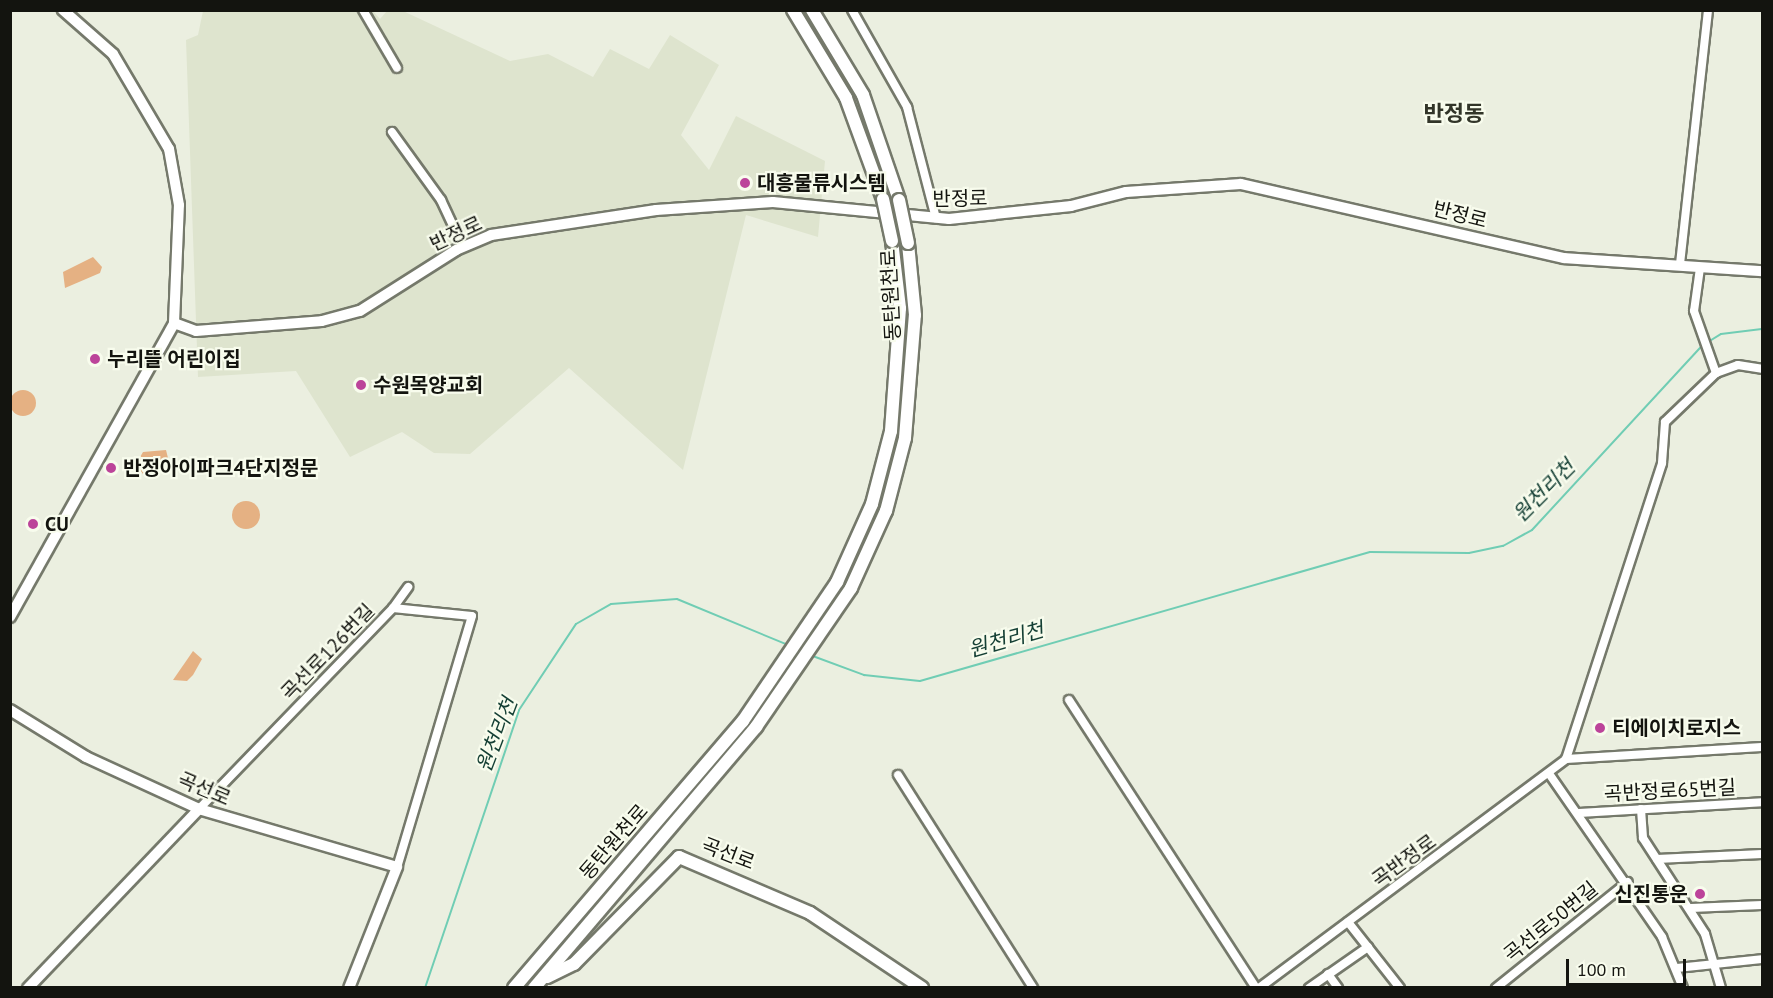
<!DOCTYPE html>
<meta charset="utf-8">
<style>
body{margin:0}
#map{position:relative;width:1773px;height:998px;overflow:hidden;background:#ebefe0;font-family:"PT Sans","Noto Sans KR",sans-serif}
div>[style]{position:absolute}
.built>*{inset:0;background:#dee4ce}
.green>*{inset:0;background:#e5b183}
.round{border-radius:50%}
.stream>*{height:2px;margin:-1px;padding:0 1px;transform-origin:1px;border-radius:1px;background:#70cdb4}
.roads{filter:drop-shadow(2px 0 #75796b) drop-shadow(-2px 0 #75796b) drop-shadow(0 2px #75796b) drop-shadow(0 -2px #75796b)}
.minor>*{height:8px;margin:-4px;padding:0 4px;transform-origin:4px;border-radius:4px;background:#fff}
.tertiary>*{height:10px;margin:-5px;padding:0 5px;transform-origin:5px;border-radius:5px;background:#fff}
.secondary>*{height:12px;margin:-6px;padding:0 6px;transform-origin:6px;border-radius:6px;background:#fff}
.bridges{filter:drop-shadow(2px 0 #75796b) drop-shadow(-2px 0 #75796b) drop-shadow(0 2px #75796b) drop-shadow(0 -2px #75796b)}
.secondary-bridge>*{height:12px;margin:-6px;padding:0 6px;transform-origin:6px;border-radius:6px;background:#fff}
.dots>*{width:16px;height:16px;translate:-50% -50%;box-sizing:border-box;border:3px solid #f8fced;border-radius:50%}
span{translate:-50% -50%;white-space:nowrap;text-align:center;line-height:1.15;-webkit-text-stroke:4.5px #f8fced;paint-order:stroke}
.poi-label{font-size:20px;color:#13140f;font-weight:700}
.left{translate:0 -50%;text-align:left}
.right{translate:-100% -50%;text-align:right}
.street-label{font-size:20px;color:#13140f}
.water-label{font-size:21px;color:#143f34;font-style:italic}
.quarter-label{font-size:22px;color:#323529;font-weight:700}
.frame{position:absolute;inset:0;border:12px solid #13140f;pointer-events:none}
.scale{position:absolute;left:1566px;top:959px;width:120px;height:27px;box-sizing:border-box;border:3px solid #13140f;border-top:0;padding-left:8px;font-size:18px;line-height:21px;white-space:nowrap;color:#13140f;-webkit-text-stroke:4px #f8fced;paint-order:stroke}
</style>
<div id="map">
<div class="built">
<div style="clip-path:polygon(372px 10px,380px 19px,387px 11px,403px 11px,510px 61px,548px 54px,593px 77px,610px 49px,649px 69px,670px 35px,719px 65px,681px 135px,709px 170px,736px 116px,825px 161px,818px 237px,746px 215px,683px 470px,569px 368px,470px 454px,434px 453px,402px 432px,350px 457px,296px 371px,198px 377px,186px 40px,198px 35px,203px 11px)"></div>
</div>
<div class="green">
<div style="clip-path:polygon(93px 257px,102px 267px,100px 273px,65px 288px,63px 272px)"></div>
<div class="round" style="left:10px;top:390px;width:26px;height:26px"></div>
<div style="clip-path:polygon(166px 450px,169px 462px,159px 466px,157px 476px,143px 474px,136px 464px,143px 452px)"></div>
<div class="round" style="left:232px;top:501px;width:28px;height:28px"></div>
<div style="clip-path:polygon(193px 651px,202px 659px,193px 675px,187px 681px,173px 680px)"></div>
</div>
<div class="stream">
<div style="left:1708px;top:342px;width:15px;rotate:-32deg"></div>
<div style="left:1721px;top:334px;width:41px;rotate:-7deg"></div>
<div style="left:810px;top:655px;width:58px;rotate:20.3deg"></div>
<div style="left:864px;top:675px;width:56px;rotate:6.1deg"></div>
<div style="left:920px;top:681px;width:468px;rotate:-16deg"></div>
<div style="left:1370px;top:552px;width:99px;rotate:0.6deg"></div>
<div style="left:1469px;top:553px;width:35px;rotate:-12deg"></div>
<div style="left:1503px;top:546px;width:33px;rotate:-29deg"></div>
<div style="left:1532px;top:530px;width:252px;rotate:-47.3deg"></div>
<div style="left:425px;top:988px;width:293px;rotate:-71.3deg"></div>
<div style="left:519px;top:710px;width:103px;rotate:-56.5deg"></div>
<div style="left:576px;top:624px;width:40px;rotate:-29.7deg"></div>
<div style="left:611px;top:604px;width:66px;rotate:-4.3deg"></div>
<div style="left:677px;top:599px;width:120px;rotate:22.5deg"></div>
</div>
<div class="roads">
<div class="minor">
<div style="left:363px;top:10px;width:67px;rotate:59.6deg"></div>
<div style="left:852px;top:10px;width:112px;rotate:60.4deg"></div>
<div style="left:907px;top:107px;width:115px;rotate:75.4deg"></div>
<div style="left:392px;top:132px;width:84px;rotate:54.2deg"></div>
<div style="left:441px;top:200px;width:52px;rotate:64.9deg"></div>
<div style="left:1680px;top:264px;width:256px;rotate:-83.7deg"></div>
<div style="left:1700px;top:268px;width:43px;rotate:97.9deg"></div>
<div style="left:1694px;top:311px;width:66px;rotate:70.5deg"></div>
<div style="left:393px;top:608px;width:26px;rotate:-54deg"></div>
<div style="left:1069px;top:700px;width:343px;rotate:57deg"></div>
<div style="left:1566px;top:759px;width:311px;rotate:-72deg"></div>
<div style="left:1662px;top:463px;width:41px;rotate:-85.8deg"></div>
<div style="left:1665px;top:422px;width:71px;rotate:-43.9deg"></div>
<div style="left:1716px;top:373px;width:23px;rotate:-20deg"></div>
<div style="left:1738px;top:365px;width:24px;rotate:9deg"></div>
<div style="left:898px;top:775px;width:252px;rotate:57.6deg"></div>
<div style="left:1550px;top:775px;width:197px;rotate:55.3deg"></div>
<div style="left:1662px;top:937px;width:55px;rotate:67.6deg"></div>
<div style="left:199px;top:809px;width:279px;rotate:-46deg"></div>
<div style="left:393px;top:608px;width:79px;rotate:5.8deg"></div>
<div style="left:472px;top:616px;width:262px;rotate:106.6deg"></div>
<div style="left:1641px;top:809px;width:29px;rotate:86deg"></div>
<div style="left:1643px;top:838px;width:114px;rotate:57.1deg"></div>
<div style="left:1705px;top:934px;width:56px;rotate:73.5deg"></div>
<div style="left:1579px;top:813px;width:183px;rotate:-3.4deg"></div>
<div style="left:1657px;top:859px;width:105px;rotate:-2.7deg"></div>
<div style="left:1691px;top:908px;width:71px;rotate:-2.4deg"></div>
<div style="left:1348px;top:922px;width:84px;rotate:51.8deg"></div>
<div style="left:1677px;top:968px;width:85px;rotate:-6deg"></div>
<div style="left:1328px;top:974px;width:17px;rotate:54deg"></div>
<div style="left:1259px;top:988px;width:383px;rotate:-36.7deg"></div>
<div style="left:1566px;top:759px;width:196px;rotate:-3.5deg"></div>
<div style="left:1309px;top:988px;width:72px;rotate:-34.8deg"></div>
<div style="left:1496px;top:988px;width:169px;rotate:-38.8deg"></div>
</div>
<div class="tertiary">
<div style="left:174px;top:323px;width:23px;rotate:20deg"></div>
<div style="left:196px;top:331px;width:126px;rotate:-4.5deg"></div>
<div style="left:322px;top:321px;width:39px;rotate:-15deg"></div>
<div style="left:360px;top:311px;width:114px;rotate:-32.4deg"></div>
<div style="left:456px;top:250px;width:38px;rotate:-23deg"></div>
<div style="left:491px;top:235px;width:167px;rotate:-8.6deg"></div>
<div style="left:656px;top:210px;width:117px;rotate:-3.9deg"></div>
<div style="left:773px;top:202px;width:177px;rotate:5.5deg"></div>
<div style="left:949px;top:219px;width:123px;rotate:-6.1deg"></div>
<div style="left:1071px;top:206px;width:57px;rotate:-14.3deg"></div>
<div style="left:1126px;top:192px;width:115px;rotate:-4deg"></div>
<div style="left:1241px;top:184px;width:331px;rotate:12.9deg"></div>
<div style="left:1564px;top:258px;width:198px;rotate:3.8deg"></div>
<div style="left:10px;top:617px;width:337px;rotate:-60.8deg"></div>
<div style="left:174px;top:323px;width:118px;rotate:-87.6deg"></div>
<div style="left:179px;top:205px;width:57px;rotate:-100.1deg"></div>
<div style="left:169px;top:149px;width:110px;rotate:-120.5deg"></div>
<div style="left:113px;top:54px;width:67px;rotate:-138.7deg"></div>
<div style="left:10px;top:710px;width:89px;rotate:31.7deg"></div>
<div style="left:86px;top:757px;width:124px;rotate:24.7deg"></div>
<div style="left:199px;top:809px;width:206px;rotate:16.3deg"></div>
<div style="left:397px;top:867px;width:130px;rotate:111.6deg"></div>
<div style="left:28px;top:988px;width:248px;rotate:-46.3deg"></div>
</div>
<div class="secondary">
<div style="left:793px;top:10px;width:103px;rotate:58.9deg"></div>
<div style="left:846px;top:98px;width:108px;rotate:69.9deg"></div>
<div style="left:812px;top:10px;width:99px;rotate:59deg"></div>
<div style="left:863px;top:95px;width:111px;rotate:71.1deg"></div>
<div style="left:547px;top:977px;width:30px;rotate:-26deg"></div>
<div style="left:574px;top:964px;width:150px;rotate:-45.5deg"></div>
<div style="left:679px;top:857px;width:142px;rotate:23.1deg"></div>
<div style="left:810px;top:913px;width:135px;rotate:33.8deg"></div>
<div style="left:514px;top:988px;width:352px;rotate:-49.4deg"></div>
<div style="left:743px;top:721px;width:168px;rotate:-55.9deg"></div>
<div style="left:837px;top:582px;width:85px;rotate:-65.8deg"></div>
<div style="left:872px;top:504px;width:75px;rotate:-75.4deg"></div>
<div style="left:891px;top:431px;width:123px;rotate:-85.8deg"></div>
<div style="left:900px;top:308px;width:67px;rotate:-96.8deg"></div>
<div style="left:534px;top:988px;width:343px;rotate:-49.6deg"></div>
<div style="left:756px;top:727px;width:168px;rotate:-55.6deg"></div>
<div style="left:851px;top:588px;width:85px;rotate:-65.6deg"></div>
<div style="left:886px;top:511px;width:75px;rotate:-75.4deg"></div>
<div style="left:905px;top:438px;width:123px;rotate:-85.4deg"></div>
<div style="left:915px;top:315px;width:72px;rotate:-95.6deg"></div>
</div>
</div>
<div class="bridges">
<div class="secondary-bridge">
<div style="left:883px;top:199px;width:43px;rotate:77.9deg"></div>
<div style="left:899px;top:200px;width:44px;rotate:78.2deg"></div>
</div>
</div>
<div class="dots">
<div style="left:745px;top:183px;background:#bc449a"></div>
<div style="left:95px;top:359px;background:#bc449a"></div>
<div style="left:361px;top:385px;background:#bc449a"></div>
<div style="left:111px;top:468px;background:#bc449a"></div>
<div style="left:33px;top:524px;background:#bc449a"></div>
<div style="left:1600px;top:728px;background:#bc449a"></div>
<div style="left:1700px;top:894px;background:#bc449a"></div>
</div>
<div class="poi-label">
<span class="left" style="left:757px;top:183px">대흥물류시스템</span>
<span class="left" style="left:107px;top:359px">누리뜰 어린이집</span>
<span class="left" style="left:373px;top:385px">수원목양교회</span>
<span class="left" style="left:123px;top:468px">반정아이파크4단지정문</span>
<span class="left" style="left:45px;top:524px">CU</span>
<span class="left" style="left:1612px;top:728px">티에이치로지스</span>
<span class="right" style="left:1688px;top:894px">신진통운</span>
</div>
<div class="street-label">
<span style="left:960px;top:199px;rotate:-1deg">반정로</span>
<span style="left:1460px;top:215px;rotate:14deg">반정로</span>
<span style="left:456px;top:234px;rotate:-25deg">반정로</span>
<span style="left:891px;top:295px;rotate:-93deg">동탄원천로</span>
<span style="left:328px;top:652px;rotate:-46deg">곡선로126번길</span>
<span style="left:204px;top:789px;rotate:23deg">곡선로</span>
<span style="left:1670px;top:791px;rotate:-3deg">곡반정로65번길</span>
<span style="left:614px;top:842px;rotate:-49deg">동탄원천로</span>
<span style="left:728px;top:854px;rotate:21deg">곡선로</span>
<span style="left:1404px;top:861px;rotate:-36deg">곡반정로</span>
<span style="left:1551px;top:922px;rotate:-39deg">곡선로50번길</span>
</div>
<div class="water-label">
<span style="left:1544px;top:491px;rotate:-45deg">원천리천</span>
<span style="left:1006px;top:640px;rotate:-16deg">원천리천</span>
<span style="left:497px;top:735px;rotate:-69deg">원천리천</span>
</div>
<div class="quarter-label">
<span style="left:1454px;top:114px">반정동</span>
</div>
<div class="frame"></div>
<div class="scale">100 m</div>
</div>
